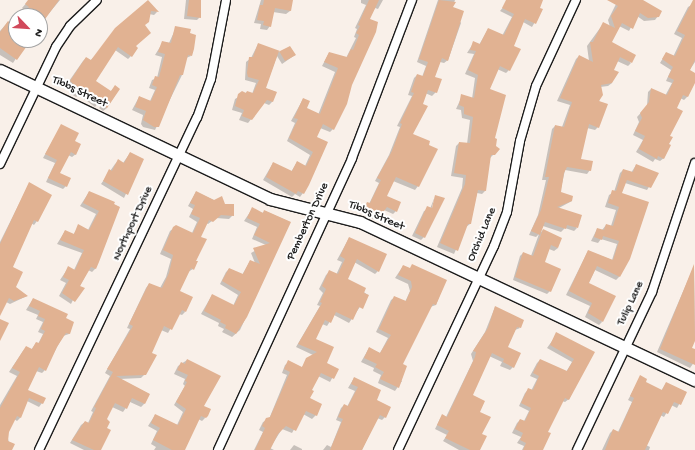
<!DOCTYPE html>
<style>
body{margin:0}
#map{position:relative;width:695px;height:450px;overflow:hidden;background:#f9f0e9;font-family:"Gochi Hand",sans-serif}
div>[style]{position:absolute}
.shadow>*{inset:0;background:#0003}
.building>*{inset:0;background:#e1b292}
.roads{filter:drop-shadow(1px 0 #1c1c1c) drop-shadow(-1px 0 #1c1c1c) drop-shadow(0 1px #1c1c1c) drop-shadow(0 -1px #1c1c1c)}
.street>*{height:8px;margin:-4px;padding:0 4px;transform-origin:4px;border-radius:4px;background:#fff}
.secondary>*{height:11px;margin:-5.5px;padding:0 5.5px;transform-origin:5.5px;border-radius:5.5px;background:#fff}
span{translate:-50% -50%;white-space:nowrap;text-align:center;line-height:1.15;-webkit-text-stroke:4px #fff;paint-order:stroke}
.street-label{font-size:12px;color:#1c1c1c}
.north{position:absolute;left:8px;top:8px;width:40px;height:40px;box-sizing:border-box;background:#fff;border:1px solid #a4a4a4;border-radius:50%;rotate:115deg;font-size:11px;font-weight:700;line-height:16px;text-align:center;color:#1c1c1c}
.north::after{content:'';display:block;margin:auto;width:14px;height:18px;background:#d1495b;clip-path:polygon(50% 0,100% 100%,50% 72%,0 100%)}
</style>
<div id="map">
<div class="shadow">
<div style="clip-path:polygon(29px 0,60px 0,40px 24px,40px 16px,22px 16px,26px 11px,22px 8px)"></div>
<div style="clip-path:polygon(186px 0,201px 0,200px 17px,197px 20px,184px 19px)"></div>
<div style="clip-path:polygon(261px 0,292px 0,290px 11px,286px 14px,273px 12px,270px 26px,267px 30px,260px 29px,261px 24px,254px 23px)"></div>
<div style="clip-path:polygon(361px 0,383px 0,378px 9px,375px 8px,369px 19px,351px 84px,333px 129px,330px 132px,320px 128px,315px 137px,327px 143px,303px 193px,300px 197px,295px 194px,292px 197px,263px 180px,273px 163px,291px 172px,297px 162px,305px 166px,310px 155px,287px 141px,295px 123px,291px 121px,303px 99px,306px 109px,318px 115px,335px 72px,322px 66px,329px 53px,346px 58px,356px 38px,354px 37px,357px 29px,355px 28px,366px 5px,361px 3px)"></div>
<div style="clip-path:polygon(438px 0,455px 0,452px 8px,461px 23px,448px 60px,444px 63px,440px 62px,434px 78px,436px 92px,432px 96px,425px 93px,412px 134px,418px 186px,415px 190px,393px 181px,386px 196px,396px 211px,393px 214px,384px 210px,375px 220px,361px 212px,364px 206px,369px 204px,379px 183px,375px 181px,389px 155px,400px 127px,397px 126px,412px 96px,408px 95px,414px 78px,417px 75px,422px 77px,426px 66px,417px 62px)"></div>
<div style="clip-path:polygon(509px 0,542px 0,538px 8px,542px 10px,532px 27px,523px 22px,513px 46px,509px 70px,506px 73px,497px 69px,488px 90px,494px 154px,490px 158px,485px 191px,482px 194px,477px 193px,470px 224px,466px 227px,454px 254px,437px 247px,462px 188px,463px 178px,451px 176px,456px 146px,459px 143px,467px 144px,470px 120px,462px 118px,461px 110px,456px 109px,462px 96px,472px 99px,475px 78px,465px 74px,474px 54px,467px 53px,474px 42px,479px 45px,488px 29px,502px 36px,512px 17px,500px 11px)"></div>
<div style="clip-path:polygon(609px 0,641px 0,658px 16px,655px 20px,644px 21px,637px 16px,629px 31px,619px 26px,611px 42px,631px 63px,628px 66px,617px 61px,612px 70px,612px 83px,608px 86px,600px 87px,598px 127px,595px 130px,587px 128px,580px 160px,590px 170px,587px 174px,565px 170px,560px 193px,572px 201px,557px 209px,577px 228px,574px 231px,565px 228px,561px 232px,543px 226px,540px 233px,543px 230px,558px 248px,554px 251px,549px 249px,544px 262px,550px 291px,547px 294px,513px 280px,520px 256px,523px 253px,531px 256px,539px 234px,536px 237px,529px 235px,538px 215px,546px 180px,542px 180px,552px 129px,555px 126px,562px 127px,570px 105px,557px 101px,576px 59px,579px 56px,589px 61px,587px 46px,603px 24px,610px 27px,608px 20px,616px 4px)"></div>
<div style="clip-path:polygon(148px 1px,157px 12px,154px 15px,149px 14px,131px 56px,128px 59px,115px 50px,95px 81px,110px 92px,115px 87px,119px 89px,107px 108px,103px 111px,99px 108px,103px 104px,99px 102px,95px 107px,79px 95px,76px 97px,71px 94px,74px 90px,67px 84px,83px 61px,86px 58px,90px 61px)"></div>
<div style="clip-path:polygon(695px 3px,695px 62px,689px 71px,695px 74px,695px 80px,687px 97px,684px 100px,680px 98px,676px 108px,664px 158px,660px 161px,655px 159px,653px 162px,636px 152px,643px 140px,633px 135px,639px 122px,637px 117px,647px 106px,648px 92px,651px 89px,665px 96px,672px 83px,666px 81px,671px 70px,660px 63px,666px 53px,673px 57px,682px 38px,674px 34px,688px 7px)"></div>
<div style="clip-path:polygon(8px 22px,16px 27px,16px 40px,28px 40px,13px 63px,0 55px,0 31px)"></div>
<div style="clip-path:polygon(174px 32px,191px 56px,186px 58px,182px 75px,155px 130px,143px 127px,141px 124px,143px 115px,132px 110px,139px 97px,150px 101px,155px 90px,149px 88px,152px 80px,157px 78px,162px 57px,155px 55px,163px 42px,169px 43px)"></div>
<div style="clip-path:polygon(258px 44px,280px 52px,290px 47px,295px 55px,282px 64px,277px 56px,265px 88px,276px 92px,272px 102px,269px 105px,264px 103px,248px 123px,239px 120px,242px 113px,232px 110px,235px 99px,247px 92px,252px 94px,256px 83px,245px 80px,246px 62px,251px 58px)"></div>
<div style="clip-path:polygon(61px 126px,74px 142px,76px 154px,72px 157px,68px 155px,59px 173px,66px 186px,63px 189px,46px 182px,55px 163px,43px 158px)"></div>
<div style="clip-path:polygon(130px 153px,142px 159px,124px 198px,101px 184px,115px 164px,118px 161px,123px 163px)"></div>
<div style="clip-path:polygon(636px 165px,657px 174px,647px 190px,625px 183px,621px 194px,619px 277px,616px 280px,595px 270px,588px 284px,602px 322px,599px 325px,585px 317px,590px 306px,566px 295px,588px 251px,612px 260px,617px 244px,601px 239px,598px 243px,591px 241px,597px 229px,602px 230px,606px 225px,611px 226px,616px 210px,605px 207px,609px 195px,614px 192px,620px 173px,623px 170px,631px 173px)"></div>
<div style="clip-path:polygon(29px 184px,37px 221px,34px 225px,31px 223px,12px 267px,14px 287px,27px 296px,10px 304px,6px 302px,0 314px,0 242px)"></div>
<div style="clip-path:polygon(89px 192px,119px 207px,95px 269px,92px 272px,88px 270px,71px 304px,59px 296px,66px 283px,60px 280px,68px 268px,74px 270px,82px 253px,57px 244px,65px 231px,73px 235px,79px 226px,88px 230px,96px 214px,80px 206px)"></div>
<div style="clip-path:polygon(196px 192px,225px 205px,233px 215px,229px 219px,216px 218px,208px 224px,206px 223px,199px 237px,193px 269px,188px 272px,179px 291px,185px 312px,182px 315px,179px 314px,168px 333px,161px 330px,150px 353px,145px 374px,141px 378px,120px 379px,149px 394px,144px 404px,141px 407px,130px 402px,123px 412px,112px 407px,106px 419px,100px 450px,84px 450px,70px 443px,81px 425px,85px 422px,88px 423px,93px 412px,91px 411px,110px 376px,105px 373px,130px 329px,127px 328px,146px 288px,149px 284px,160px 288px,166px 277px,171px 259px,160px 254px,170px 231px,174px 228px,192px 233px,197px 222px,189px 217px,193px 209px,188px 206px)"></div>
<div style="clip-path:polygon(435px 196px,424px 237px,421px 240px,412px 236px,424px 211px,430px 209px)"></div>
<div style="clip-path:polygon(252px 209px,262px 213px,265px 211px,290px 222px,240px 330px,232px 337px,222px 332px,224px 329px,218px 326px,219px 323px,201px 314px,212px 295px,233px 306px,238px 295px,220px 284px,226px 272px,229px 269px,242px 275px,250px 261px,255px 263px,251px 253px,266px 245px,252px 239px,257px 227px,244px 221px)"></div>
<div style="clip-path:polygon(349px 238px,378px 271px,375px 274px,354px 262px,347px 280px,368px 295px,349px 323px,334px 315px,327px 326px,322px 324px,315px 339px,325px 364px,337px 369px,330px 382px,318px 376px,310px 390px,309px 399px,316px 415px,312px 419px,303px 414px,292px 433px,282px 429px,270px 448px,274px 450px,254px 450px,263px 432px,259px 430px,263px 422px,269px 419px,287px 375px,282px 373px,285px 365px,289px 362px,301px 368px,313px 355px,296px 347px,320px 306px,317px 305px,323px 293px,319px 289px,326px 275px,329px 272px,336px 275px,342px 262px,337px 260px)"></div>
<div style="clip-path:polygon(403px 266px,445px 281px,436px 305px,430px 307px,402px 364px,400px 380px,402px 381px,395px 391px,378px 383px,381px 375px,373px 371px,374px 368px,361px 362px,369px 348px,380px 353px,388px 338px,376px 332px,391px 300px,395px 297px,405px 302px,410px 291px,408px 284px,395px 278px)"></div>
<div style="clip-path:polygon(694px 266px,695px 339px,691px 348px,695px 350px,695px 361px,690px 368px,657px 352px)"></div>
<div style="clip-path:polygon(33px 299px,73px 323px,69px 334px,63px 336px,57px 347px,45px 370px,42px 373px,36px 371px,27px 390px,42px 403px,39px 407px,27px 401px,20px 418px,17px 421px,14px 419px,7px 435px,11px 450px,0 450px,0 405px,17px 376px,9px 372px,23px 351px,26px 348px,31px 350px,36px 343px,38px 344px,43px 334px,38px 332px,43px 322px,36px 319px,38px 315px,26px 310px)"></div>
<div style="clip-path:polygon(495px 307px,520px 328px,515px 330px,507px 347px,513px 367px,510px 370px,500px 366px,502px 362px,489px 356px,471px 396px,478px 412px,481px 435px,480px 450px,459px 450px,443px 441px,447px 435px,435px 429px,440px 419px,443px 415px,446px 417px,473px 361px,471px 354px,485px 332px)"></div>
<div style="clip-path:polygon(557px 334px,593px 353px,569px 399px,565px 402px,562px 401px,547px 432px,542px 450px,522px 450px,524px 446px,517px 443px,521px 437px,512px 433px,517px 423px,520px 420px,524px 421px,529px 411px,519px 406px,525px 393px,528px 390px,531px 391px,537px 379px,530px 376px,537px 363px,540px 360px,566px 372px,572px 362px,547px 348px)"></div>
<div style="clip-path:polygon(187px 360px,205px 418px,202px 421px,198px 419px,183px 450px,154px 450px,156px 447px,151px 444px,157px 431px,148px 426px,155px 415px,177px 425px,183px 412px,174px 405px,185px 386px,183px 384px,185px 379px,174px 374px,178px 366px)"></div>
<div style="clip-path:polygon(641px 376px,644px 383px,661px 391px,666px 383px,686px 392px,677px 408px,671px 405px,664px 417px,660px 415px,646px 445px,650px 447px,649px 450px,602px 450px,610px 433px,613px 430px,618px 432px,632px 402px,628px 400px)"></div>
<div style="clip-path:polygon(354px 378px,375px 401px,385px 417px,382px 420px,377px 418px,362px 450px,323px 450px,327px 445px,331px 447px,341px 422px,336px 420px,341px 408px,344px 405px,347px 407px,355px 391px,348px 388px)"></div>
<div style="clip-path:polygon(294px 445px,302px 449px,302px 450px,290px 450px)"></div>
</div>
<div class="building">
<div style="clip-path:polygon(28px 0,59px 0,40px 26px,40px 16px,30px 16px,25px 12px,29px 7px,25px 4px)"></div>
<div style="clip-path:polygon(148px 0,159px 12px,151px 11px,149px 22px,145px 25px,151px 33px,136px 46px,138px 48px,132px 57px,118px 47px,96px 81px,111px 91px,115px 85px,120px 89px,107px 108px,102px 105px,105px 100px,103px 99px,99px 104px,82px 92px,80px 95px,74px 91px,77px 87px,70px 81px,86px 57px,91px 60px,115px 28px)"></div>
<div style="clip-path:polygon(189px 0,201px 0,201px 18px,187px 16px)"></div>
<div style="clip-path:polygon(264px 0,293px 0,291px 11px,275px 8px,271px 27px,263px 25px,264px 21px,257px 20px,260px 5px,263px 5px)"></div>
<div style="clip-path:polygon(369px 0,379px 0,370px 19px,378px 22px,376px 32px,352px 85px,347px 104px,334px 130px,323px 124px,317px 137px,328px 142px,309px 185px,304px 194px,298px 191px,296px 194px,266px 177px,273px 162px,292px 171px,297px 161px,306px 166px,313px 152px,289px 138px,298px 119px,294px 118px,303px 98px,310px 101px,307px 108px,320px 114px,338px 68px,324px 62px,329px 52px,347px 57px,351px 49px,353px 50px,359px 35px,356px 33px,360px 26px,358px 25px)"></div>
<div style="clip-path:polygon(439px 0,456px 2px,453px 7px,464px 11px,448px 61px,442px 58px,435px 77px,442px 79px,437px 93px,428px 90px,423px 104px,428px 106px,413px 134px,430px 141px,429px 145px,438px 149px,419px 187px,396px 177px,387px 196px,401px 202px,397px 212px,387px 207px,379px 218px,364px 209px,367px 202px,370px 203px,381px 180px,377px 178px,392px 151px,402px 124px,400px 123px,414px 93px,411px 92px,417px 74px,423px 76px,428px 62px,419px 59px)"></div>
<div style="clip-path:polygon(506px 0,543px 0,540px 8px,543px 9px,536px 24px,525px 19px,514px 46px,521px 49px,510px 71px,500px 66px,490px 89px,506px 95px,495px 138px,497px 139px,496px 146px,500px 149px,495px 155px,491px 155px,486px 191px,478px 190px,471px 224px,468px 224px,458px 251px,440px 243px,465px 184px,466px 175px,454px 173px,459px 142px,470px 143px,473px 117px,464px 114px,464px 107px,459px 105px,461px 94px,474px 98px,478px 75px,468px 70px,476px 51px,470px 50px,473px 41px,480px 44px,488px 28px,504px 35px,514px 14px,502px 8px)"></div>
<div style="clip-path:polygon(607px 0,643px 0,662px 11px,659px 17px,648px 18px,640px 13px,633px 29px,622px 23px,612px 42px,636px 55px,632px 63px,620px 57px,614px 70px,619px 72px,612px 83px,601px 85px,603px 95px,599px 101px,608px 104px,599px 128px,589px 124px,581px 159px,593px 161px,591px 171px,567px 167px,564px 173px,561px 192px,573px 196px,572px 201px,557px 207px,582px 215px,578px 228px,567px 225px,566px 229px,545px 222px,540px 235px,531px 231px,541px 210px,549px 177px,545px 177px,555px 125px,564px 127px,572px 102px,560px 98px,579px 55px,593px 62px,590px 42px,593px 42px,603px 22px,615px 28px,611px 16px,618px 6px)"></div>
<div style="clip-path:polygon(693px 0,695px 0,695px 60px,690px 70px,695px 73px,695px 83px,688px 97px,683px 95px,677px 108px,683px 111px,670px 136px,673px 137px,669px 144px,671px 145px,664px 159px,658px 156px,657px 159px,639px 149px,645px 136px,635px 131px,642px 118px,640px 113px,649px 102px,651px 88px,667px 95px,674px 80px,668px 77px,673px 67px,662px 59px,666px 52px,675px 56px,685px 35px,677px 31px)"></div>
<div style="clip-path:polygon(8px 21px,16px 27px,16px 40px,29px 43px,17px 60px,0 48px,0 32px)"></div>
<div style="clip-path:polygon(175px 26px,191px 29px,190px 33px,196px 35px,194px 49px,192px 56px,188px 55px,183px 75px,180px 75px,159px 127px,154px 127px,143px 120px,146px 111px,135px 107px,139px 96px,151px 101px,157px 87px,152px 85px,155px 76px,159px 77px,165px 54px,158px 52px,162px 41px,171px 43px)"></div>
<div style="clip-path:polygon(258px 43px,280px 51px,290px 46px,296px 55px,285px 61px,279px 51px,266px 88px,277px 92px,273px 102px,267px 100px,252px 120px,242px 116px,244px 110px,235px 106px,238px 94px,242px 91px,246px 93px,247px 91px,253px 93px,259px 80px,248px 77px,247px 73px,249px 57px,253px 57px)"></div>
<div style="clip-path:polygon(61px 124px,79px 133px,75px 141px,81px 144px,76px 155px,71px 152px,60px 173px,71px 178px,67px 187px,48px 178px,57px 160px,45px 154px)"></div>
<div style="clip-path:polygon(130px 152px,144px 159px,128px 195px,103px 181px,109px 169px,112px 171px,118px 159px,124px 163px)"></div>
<div style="clip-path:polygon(636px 164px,659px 173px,651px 188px,627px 180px,622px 193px,649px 202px,630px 259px,620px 277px,597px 266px,589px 283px,616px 296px,603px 322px,588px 313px,592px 303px,569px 291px,588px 250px,613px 260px,619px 241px,603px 236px,602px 240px,594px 237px,597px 228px,604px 230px,606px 224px,613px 226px,619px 207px,608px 203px,612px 190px,616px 191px,623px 169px,633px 172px)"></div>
<div style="clip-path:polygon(29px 182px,52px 195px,38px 222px,34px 220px,13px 267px,23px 272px,16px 287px,28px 296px,14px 301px,9px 298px,0 316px,0 244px)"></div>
<div style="clip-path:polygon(89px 191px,115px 202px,114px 204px,120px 207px,99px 262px,96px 269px,91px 267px,80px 286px,85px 288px,75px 302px,62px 293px,69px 280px,63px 277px,68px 266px,75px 270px,84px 250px,60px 240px,65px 230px,74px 234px,78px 224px,89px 230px,99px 211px,83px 203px)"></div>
<div style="clip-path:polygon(196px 191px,214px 200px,222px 196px,225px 204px,234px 204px,234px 216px,221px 215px,213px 222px,209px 220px,201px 237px,207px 239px,196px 261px,198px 261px,194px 270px,191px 268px,180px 291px,193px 297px,186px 312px,182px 310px,172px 330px,164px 326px,152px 353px,157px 355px,146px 375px,116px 376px,150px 394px,145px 404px,132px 398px,127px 409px,115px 403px,107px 419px,110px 422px,107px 428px,111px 430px,101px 450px,94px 450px,72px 440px,85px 421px,89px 423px,96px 408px,94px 407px,113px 372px,107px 369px,133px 326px,129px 324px,149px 283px,162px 288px,169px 273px,173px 255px,163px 250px,173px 227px,176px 225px,193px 233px,200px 218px,191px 214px,195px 205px,190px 203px)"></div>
<div style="clip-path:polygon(435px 195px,445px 198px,425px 238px,415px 233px,427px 206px,432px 208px)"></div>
<div style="clip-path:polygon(252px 207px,263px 213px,264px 210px,291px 222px,247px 317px,236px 334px,225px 328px,226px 325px,220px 322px,221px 320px,204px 311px,212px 294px,234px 305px,241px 292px,222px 281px,229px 268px,243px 274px,250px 260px,260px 264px,253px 248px,270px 243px,254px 235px,260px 224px,247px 218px)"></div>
<div style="clip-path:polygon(543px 229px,562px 238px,558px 248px,551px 245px,545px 262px,561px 269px,551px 292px,515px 277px,523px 252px,533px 256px)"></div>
<div style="clip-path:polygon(349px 237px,387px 254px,379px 272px,357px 259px,348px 279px,366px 288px,364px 293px,369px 295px,363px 309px,359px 307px,353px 320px,336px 312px,331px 323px,325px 320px,316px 339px,334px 347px,327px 363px,339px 369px,334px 379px,321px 373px,312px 390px,314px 391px,310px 398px,322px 404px,317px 416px,306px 411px,296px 431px,286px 426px,278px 434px,270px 450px,255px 450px,265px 428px,262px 426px,266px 418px,270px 417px,290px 372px,284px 369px,288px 360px,302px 367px,306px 358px,317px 352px,298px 344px,322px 303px,320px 302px,326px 289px,322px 286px,329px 270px,338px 274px,345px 259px,340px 256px)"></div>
<div style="clip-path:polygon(412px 264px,447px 280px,436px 305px,433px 304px,403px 364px,407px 366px,399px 388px,380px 379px,384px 372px,375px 367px,377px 364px,364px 358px,369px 347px,380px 353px,391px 335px,379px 329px,394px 296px,406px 301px,412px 287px,411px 281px,398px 275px,403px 265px,410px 268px)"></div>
<div style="clip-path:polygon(694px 264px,695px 341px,692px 348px,695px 349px,695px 365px,660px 349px)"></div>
<div style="clip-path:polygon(33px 298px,68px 314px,66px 318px,74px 322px,70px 334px,66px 333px,57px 347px,46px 371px,39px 367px,28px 390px,46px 398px,43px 404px,29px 398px,21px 418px,17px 416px,9px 432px,8px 441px,15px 444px,12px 450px,0 450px,0 408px,20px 372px,12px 368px,26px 346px,32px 349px,36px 342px,39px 343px,45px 331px,41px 329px,45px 319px,38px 316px,40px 311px,29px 306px)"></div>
<div style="clip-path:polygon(495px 306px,524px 320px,521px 328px,517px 327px,508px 347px,521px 353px,514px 368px,503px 362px,504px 359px,492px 353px,473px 395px,485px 401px,480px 412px,491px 417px,482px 434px,487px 436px,480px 450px,470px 450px,445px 438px,449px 431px,437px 425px,442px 414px,447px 417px,475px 357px,476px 352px,473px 351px,488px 328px)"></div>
<div style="clip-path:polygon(0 319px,9px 323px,0 341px)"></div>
<div style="clip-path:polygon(556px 332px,595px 352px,569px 400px,565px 398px,548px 432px,551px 433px,543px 450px,523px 450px,526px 443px,520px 440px,523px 433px,515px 429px,520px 419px,525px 421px,531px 408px,521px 403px,528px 388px,533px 390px,539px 376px,533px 373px,540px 359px,567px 371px,574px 359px,550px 345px)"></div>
<div style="clip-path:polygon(187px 359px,221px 376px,204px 406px,211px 409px,208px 416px,206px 418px,201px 416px,185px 450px,172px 450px,153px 440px,160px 428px,151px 423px,155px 414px,178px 425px,186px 409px,176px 402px,187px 382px,185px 381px,188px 375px,177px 370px,181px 362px,185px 364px)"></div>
<div style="clip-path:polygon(640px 375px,647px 379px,646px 382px,662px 390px,666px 382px,687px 392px,681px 405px,674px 402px,668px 414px,663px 412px,645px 450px,605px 450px,613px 429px,619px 432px,634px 398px,630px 396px)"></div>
<div style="clip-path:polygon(354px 377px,381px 390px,377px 400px,391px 407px,386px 418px,380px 415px,362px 450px,330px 450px,343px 419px,338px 417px,344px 404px,348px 406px,358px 387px,351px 384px)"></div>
</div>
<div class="roads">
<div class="street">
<div style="left:0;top:164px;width:130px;rotate:-64.4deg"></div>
<div style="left:56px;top:47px;width:25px;rotate:-56deg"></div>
<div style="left:70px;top:26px;width:37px;rotate:-44deg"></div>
<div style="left:39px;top:450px;width:368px;rotate:-64.6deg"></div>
<div style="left:197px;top:118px;width:41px;rotate:-70.3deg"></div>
<div style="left:211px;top:79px;width:80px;rotate:-79.2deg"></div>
<div style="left:218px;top:450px;width:321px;rotate:-65.3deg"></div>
<div style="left:352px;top:158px;width:169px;rotate:-69.2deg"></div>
<div style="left:398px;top:450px;width:225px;rotate:-64.8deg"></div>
<div style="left:494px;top:246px;width:36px;rotate:-69deg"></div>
<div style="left:507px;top:212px;width:72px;rotate:-79.6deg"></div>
<div style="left:520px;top:141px;width:57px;rotate:-73.8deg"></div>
<div style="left:536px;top:86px;width:95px;rotate:-65.1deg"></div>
<div style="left:577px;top:450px;width:175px;rotate:-64.6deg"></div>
<div style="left:652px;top:292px;width:136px;rotate:-71.6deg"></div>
</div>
<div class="secondary">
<div style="left:0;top:70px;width:299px;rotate:25.5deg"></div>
<div style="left:270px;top:199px;width:93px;rotate:14.3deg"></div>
<div style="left:360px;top:222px;width:370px;rotate:25.3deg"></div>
</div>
</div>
<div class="street-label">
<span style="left:79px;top:93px;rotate:25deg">Tibbs Street</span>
<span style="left:376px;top:217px;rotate:23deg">Tibbs Street</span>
<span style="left:309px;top:222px;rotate:-65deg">Pemberton Drive</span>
<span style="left:134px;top:224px;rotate:-65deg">Northport Drive</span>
<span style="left:483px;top:235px;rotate:-67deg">Orchid Lane</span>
<span style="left:632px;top:304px;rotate:-65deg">Tulip Lane</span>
</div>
<div class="north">N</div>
</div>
